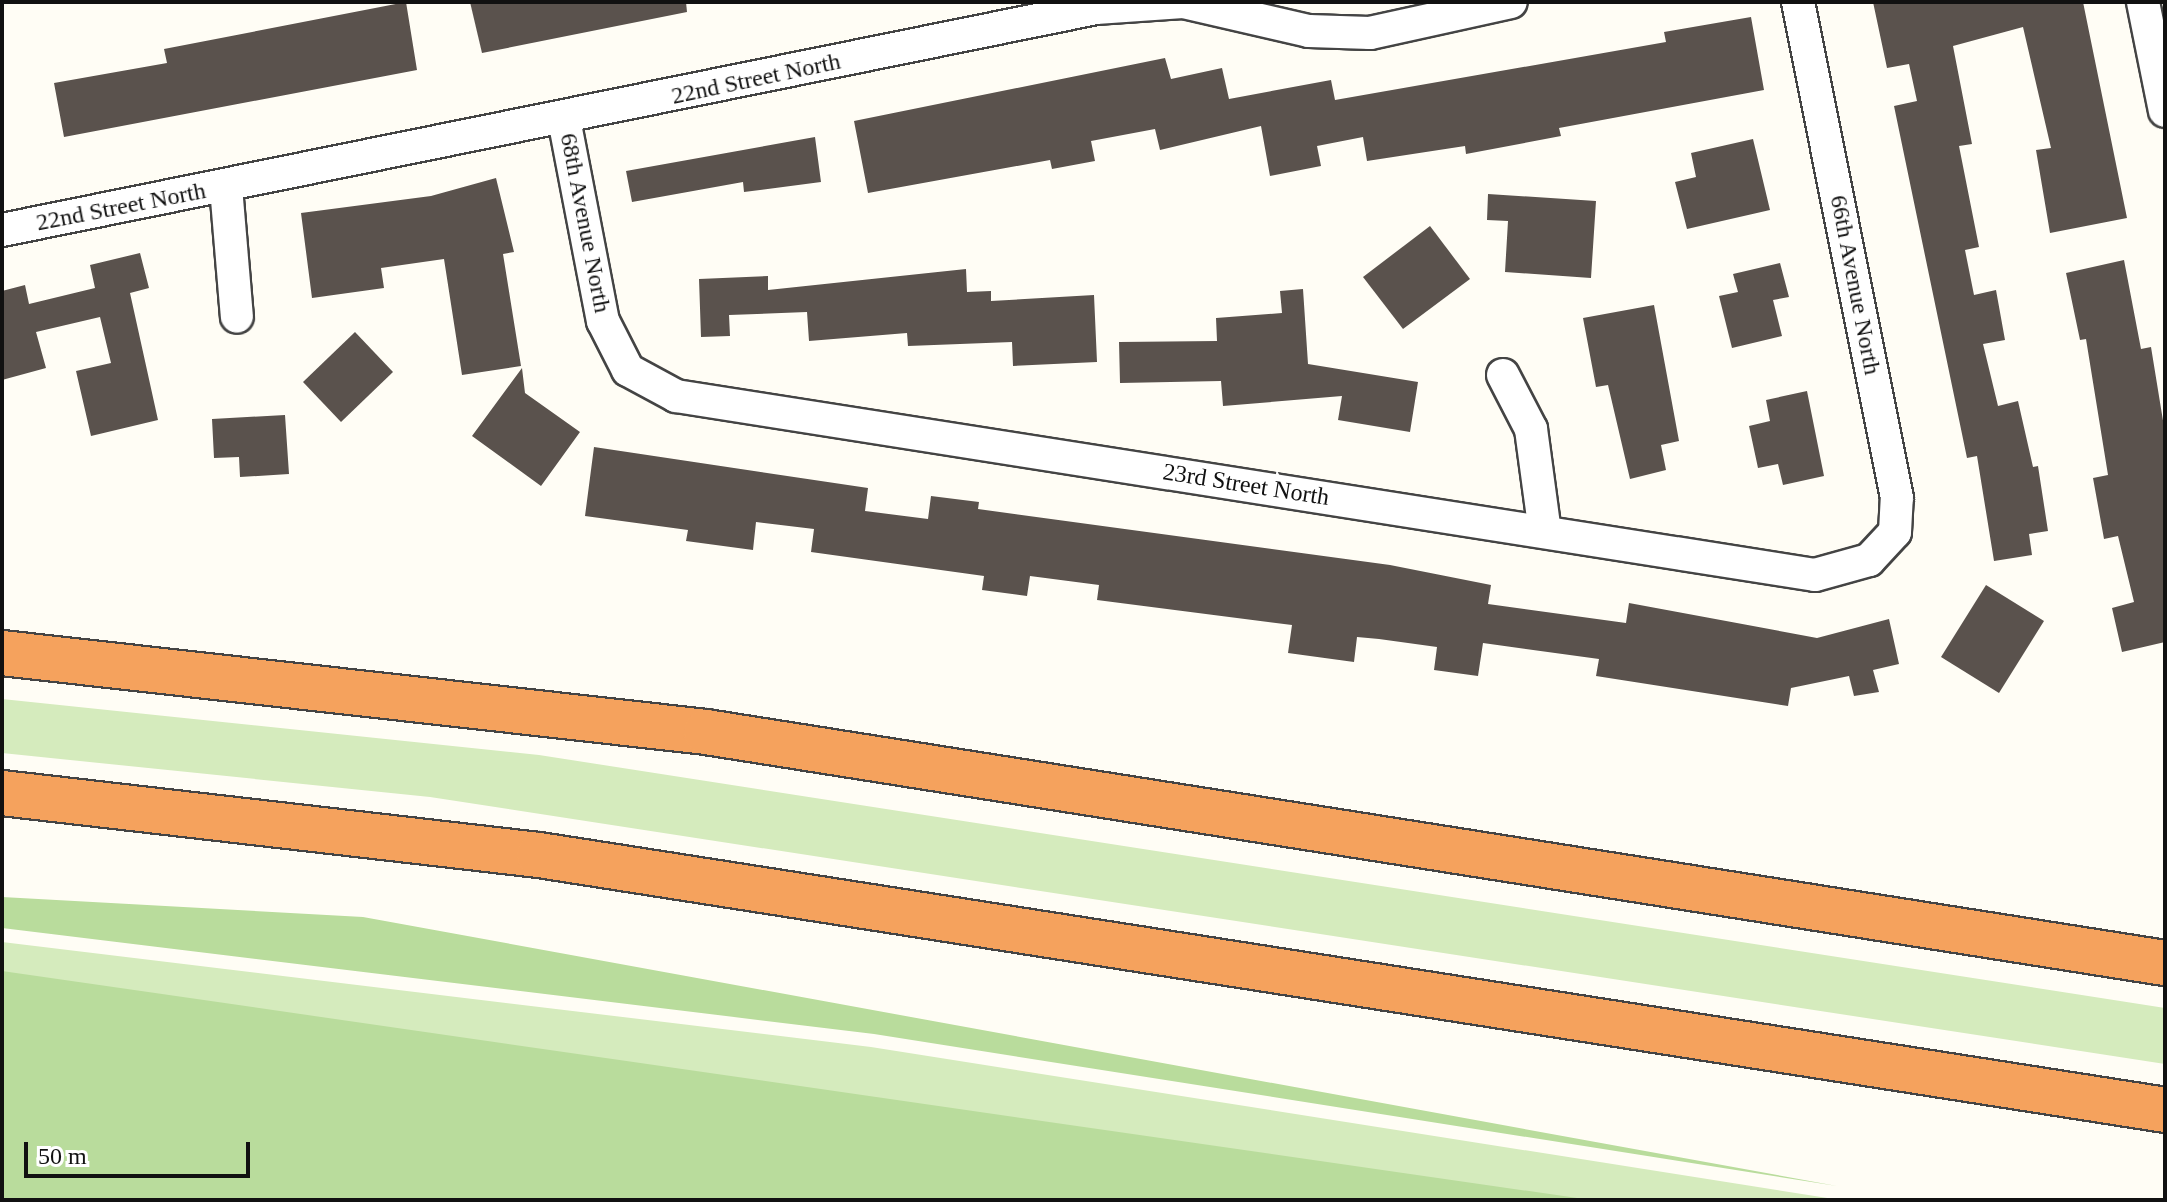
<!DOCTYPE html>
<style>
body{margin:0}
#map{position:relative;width:2167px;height:1202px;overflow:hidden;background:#fffdf5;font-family:Georgia,serif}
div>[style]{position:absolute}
.green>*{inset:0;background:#d5ebbd}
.forest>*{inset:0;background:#b9dc9c}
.building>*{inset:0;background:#5a524d}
.roads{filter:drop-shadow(2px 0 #444) drop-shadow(-2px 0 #444) drop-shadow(0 2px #444) drop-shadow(0 -2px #444)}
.minor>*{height:32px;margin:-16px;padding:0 16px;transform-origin:16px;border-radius:16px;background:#fff}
.motorway>*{height:44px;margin:-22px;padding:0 22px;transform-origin:22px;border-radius:22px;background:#f5a25d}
span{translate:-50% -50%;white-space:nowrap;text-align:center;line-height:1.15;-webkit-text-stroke:8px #fff;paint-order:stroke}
.street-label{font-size:24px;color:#111}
.frame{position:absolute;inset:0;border:4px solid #111;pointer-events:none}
.scale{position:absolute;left:24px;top:1142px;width:226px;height:36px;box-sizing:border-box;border:4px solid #111;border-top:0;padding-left:10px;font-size:24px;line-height:28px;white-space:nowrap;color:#111;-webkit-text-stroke:6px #fff;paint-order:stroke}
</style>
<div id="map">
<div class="green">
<div style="clip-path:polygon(2px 699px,539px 755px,2165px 1008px,2165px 1064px,430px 797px,2px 753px)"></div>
<div style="clip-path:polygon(2px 942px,871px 1047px,1840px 1200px,2px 1200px)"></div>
</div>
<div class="forest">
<div style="clip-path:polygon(2px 897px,363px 917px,1837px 1186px,874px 1034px,2px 928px)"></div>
<div style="clip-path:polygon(2px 971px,1591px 1200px,2px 1200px)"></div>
</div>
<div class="building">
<div style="clip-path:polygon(406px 2px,417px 70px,64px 137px,54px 83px,167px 63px,164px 49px)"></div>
<div style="clip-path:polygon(470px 2px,686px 2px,687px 12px,482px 53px)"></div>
<div style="clip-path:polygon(1873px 2px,2083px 2px,2127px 218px,2050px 233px,2036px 150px,2051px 148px,2023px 27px,1953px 46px,1972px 144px,1959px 146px,1979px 247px,1965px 250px,1974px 295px,1996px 290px,2005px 340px,1983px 344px,1998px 406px,2018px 401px,2033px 467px,2038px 466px,2048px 531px,2029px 534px,2032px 555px,1994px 561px,1977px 456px,1967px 458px,1894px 106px,1917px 101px,1909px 64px,1887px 68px)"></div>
<div style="clip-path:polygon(1751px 17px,1764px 90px,1559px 128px,1561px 136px,1466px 154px,1465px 146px,1367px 161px,1363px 137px,1317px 146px,1321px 166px,1270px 176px,1261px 126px,1160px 150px,1155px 129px,1091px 141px,1095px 161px,1052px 169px,1050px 160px,868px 193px,854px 121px,1165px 58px,1171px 79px,1222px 68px,1229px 99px,1331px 80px,1335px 100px,1666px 42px,1664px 32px)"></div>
<div style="clip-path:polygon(815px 137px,821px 182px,744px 192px,743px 182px,632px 202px,626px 171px)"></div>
<div style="clip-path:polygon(1753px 139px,1770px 210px,1687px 229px,1675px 182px,1696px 177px,1691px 153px)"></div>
<div style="clip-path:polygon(496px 178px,514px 252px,503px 254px,521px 366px,462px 375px,444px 259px,381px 268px,384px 288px,312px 298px,301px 213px,431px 196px)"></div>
<div style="clip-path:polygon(1488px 194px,1596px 201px,1591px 278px,1505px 272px,1508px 221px,1487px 220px)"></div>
<div style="clip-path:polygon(1430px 226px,1470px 279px,1403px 329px,1363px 277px)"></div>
<div style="clip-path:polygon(140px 253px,149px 288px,130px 293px,158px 420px,91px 436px,76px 371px,111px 363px,100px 317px,36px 332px,46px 368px,2px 380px,2px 291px,25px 285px,29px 304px,95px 288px,90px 265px)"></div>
<div style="clip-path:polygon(2124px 260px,2141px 349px,2151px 347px,2165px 433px,2165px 642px,2122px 652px,2112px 608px,2134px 602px,2118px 536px,2104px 539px,2093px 478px,2108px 475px,2086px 339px,2080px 340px,2066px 273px)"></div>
<div style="clip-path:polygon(1780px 263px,1789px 297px,1773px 300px,1782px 336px,1732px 348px,1719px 296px,1738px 292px,1733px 274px)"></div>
<div style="clip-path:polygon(966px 269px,967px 292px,991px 291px,991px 301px,1094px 295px,1097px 362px,1013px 366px,1012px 342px,908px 346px,907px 333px,809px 341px,807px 312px,729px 315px,730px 336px,701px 337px,699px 279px,768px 276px,768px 290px)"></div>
<div style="clip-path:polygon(1303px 289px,1308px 364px,1418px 382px,1410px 432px,1338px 420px,1342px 396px,1223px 406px,1221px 381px,1120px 383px,1119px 342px,1217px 341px,1216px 318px,1282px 313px,1280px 291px)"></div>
<div style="clip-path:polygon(1654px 305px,1679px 441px,1661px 445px,1666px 470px,1630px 479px,1608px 385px,1596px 387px,1583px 318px)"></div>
<div style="clip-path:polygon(355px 332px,393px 372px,341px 422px,303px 382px)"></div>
<div style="clip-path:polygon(522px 368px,525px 393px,580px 432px,541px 486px,472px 436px)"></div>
<div style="clip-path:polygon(1807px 391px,1824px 476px,1783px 485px,1778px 464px,1758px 468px,1749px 426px,1770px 421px,1766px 400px)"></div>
<div style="clip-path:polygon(285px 415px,289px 474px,240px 477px,239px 457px,214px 458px,212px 419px)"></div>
<div style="clip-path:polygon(594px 447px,868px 488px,865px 511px,928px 519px,931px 496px,979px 502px,978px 509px,1390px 565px,1491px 585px,1488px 604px,1626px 623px,1629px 603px,1817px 638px,1889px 619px,1899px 664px,1873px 670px,1879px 692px,1854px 696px,1849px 676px,1791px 688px,1788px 706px,1596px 676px,1599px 659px,1483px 643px,1478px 676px,1434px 670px,1437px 647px,1379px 639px,1357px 637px,1354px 662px,1288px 653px,1292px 625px,1097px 600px,1099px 585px,1030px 576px,1027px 596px,982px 590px,984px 576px,811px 552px,814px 529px,756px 522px,753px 550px,686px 541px,688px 530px,585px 516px)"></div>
<div style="clip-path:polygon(1986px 585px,2044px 621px,1999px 693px,1941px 657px)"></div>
</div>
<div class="roads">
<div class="minor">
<div style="left:2143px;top:2px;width:111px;rotate:78.6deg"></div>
<div style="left:564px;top:119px;width:206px;rotate:79.1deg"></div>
<div style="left:603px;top:321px;width:55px;rotate:63deg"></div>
<div style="left:628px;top:370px;width:55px;rotate:28.4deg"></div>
<div style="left:676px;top:396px;width:1153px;rotate:8.93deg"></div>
<div style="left:1815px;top:575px;width:56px;rotate:-15.5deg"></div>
<div style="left:1869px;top:560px;width:38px;rotate:-47deg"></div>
<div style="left:1895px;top:532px;width:34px;rotate:-87deg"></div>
<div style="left:1897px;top:498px;width:506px;rotate:-101.29deg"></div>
<div style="left:226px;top:187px;width:130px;rotate:85.2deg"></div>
<div style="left:2px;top:230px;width:1116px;rotate:-11.47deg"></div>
<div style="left:1096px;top:8px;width:87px;rotate:-3.9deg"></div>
<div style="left:1183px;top:2px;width:129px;rotate:13deg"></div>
<div style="left:1309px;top:31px;width:61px;rotate:1.9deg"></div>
<div style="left:1370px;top:33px;width:144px;rotate:-12.4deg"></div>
<div style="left:1503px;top:375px;width:61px;rotate:62.6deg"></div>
<div style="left:1531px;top:429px;width:104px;rotate:82.3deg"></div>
</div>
<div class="motorway">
<div style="left:2px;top:653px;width:708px;rotate:6.4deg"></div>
<div style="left:706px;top:732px;width:1477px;rotate:9deg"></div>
<div style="left:2px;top:793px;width:541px;rotate:6.59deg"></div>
<div style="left:539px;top:855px;width:1646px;rotate:8.91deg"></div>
</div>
</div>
<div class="street-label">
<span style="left:756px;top:79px;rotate:-12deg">22nd Street North</span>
<span style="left:121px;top:207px;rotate:-11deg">22nd Street North</span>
<span style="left:585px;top:223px;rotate:79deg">68th Avenue North</span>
<span style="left:1855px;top:285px;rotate:79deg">66th Avenue North</span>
<span style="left:1246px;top:485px;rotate:9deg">23rd Street North</span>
</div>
<div class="frame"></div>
<div class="scale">50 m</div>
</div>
